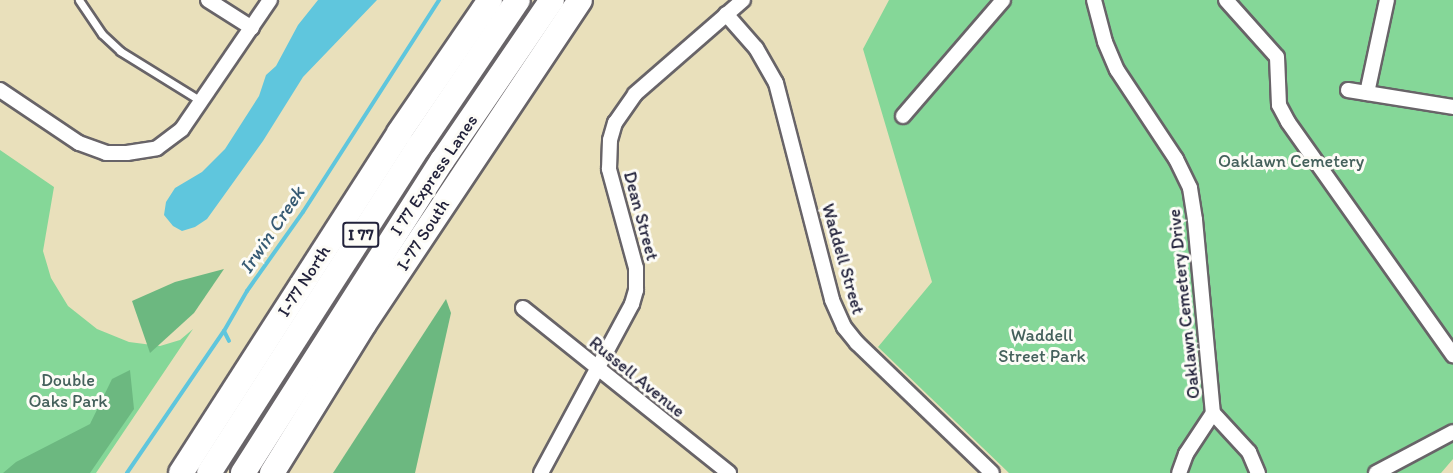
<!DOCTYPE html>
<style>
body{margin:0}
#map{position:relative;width:1453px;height:473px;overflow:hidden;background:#e9e0bb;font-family:Itim,sans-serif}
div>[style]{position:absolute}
.green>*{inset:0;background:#85d798}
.forest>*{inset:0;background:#6cb880}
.water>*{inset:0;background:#5fc6dd}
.stream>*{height:4px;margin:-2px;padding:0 2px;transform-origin:2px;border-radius:2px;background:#5fc6dd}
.roads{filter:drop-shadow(2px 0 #686468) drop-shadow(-2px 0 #686468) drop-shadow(0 2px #686468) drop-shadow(0 -2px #686468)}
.service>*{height:7px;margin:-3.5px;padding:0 3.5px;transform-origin:3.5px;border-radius:3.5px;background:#fff}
.minor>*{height:14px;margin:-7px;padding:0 7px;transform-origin:7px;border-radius:7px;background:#fff}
.motorway>*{height:24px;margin:-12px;padding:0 12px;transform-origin:12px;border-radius:12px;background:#fff}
span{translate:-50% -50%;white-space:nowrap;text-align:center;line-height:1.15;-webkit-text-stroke:6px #fdfcf7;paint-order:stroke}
.shield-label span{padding:2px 4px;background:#fdfcf7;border:2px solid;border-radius:4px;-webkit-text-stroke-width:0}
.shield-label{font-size:16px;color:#22223b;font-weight:700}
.park-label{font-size:18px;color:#45615c}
.street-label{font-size:18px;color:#22223b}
.water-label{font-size:20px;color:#375b74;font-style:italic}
</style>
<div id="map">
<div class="green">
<div style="clip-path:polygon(889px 0,1453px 0,1453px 459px,1441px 473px,1009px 473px,878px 347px,932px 282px,863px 49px)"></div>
<div style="clip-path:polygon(0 150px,54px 187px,43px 251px,51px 278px,68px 306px,97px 329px,129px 342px,160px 346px,180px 340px,193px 329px,96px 473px,0 473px)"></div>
</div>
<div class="forest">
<div style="clip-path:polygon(224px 269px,194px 313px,150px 353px,132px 301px,175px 282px)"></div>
<div style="clip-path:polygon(446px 299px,451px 313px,415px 473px,333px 473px)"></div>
<div style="clip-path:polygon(130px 370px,134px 409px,90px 473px,3px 473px,16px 462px,90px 424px,112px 379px)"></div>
</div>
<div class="water">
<div style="clip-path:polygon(318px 0,377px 0,303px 77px,263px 141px,207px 219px,195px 227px,182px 231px,173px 226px,164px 215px,166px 202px,175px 188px,202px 172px,225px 149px,259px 96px,266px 75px,276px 66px,298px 25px)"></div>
</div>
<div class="stream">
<div style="left:224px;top:331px;width:11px;rotate:63deg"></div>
<div style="left:127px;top:473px;width:172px;rotate:-55.7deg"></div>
<div style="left:224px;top:331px;width:46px;rotate:-60.1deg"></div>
<div style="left:247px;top:291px;width:97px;rotate:-54.7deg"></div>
<div style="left:303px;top:212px;width:252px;rotate:-57.3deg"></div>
</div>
<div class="roads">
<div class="service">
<div style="left:79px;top:0;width:41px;rotate:55.9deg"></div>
<div style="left:102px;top:34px;width:25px;rotate:43deg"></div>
<div style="left:120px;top:51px;width:95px;rotate:31.7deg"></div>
</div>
<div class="minor">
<div style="left:208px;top:0;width:52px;rotate:32.5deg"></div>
<div style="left:1094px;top:0;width:43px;rotate:75.3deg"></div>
<div style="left:1105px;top:42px;width:30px;rotate:67deg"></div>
<div style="left:1117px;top:70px;width:107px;rotate:56.5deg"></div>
<div style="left:1176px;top:159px;width:32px;rotate:64deg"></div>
<div style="left:1190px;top:188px;width:32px;rotate:81deg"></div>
<div style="left:1195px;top:220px;width:194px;rotate:84.7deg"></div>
<div style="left:1213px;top:413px;width:49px;rotate:123.4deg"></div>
<div style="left:1186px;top:454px;width:20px;rotate:110deg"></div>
<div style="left:1226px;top:0;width:76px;rotate:48.2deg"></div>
<div style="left:1277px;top:57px;width:48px;rotate:87.6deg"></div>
<div style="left:1279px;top:105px;width:19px;rotate:62deg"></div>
<div style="left:1288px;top:122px;width:286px;rotate:54.7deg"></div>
<div style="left:726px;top:14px;width:45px;rotate:48.6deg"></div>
<div style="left:756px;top:48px;width:40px;rotate:60.3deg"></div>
<div style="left:776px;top:83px;width:224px;rotate:75.5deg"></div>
<div style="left:832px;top:300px;width:30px;rotate:66deg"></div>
<div style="left:844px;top:327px;width:21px;rotate:51deg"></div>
<div style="left:857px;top:343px;width:187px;rotate:43.9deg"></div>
<div style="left:0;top:90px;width:95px;rotate:33.9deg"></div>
<div style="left:79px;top:143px;width:29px;rotate:20deg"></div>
<div style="left:106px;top:153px;width:21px"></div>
<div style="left:127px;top:153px;width:30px;rotate:-9deg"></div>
<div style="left:157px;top:148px;width:31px;rotate:-37deg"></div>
<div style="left:182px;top:129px;width:156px;rotate:-55.7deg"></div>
<div style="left:1348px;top:90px;width:106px;rotate:9.2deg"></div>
<div style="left:1367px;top:93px;width:95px;rotate:-77.9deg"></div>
<div style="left:903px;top:116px;width:153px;rotate:-49.2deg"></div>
<div style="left:523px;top:308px;width:264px;rotate:38.7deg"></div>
<div style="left:1213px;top:413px;width:53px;rotate:47.3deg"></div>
<div style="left:1249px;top:452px;width:23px;rotate:67deg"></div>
<div style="left:541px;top:473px;width:192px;rotate:-61.7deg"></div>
<div style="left:632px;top:304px;width:15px;rotate:-74deg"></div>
<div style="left:636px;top:290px;width:22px;rotate:-90deg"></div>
<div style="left:636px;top:268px;width:103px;rotate:-105.3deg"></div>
<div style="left:609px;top:169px;width:29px;rotate:-88deg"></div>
<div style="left:610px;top:140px;width:18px;rotate:-74deg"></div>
<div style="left:615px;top:123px;width:35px;rotate:-55deg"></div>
<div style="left:635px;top:94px;width:143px;rotate:-41deg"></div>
<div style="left:1376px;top:473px;width:87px;rotate:-28deg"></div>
</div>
<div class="motorway">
<div style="left:181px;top:473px;width:404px;rotate:-57.3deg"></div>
<div style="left:399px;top:133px;width:161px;rotate:-55.6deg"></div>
<div style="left:209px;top:473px;width:389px;rotate:-57.3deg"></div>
<div style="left:419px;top:146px;width:176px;rotate:-55.9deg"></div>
<div style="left:243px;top:473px;width:370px;rotate:-57.5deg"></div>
<div style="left:442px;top:161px;width:195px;rotate:-55.7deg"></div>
<div style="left:272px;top:473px;width:175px;rotate:-58.3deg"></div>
<div style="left:364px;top:324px;width:389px;rotate:-56.3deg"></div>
</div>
</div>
<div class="shield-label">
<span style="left:361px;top:235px">I 77</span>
</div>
<div class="park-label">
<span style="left:1291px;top:161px">Oaklawn Cemetery</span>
<span style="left:1042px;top:346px">Waddell<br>Street Park</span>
<span style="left:68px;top:391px">Double<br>Oaks Park</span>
</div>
<div class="street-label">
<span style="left:434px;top:175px;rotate:-56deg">I 77 Express Lanes</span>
<span style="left:641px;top:216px;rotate:75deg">Dean Street</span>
<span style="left:423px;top:235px;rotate:-57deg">I-77 South</span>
<span style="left:843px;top:259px;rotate:74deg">Waddell Street</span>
<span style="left:304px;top:281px;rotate:-57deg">I-77 North</span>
<span style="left:1184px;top:304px;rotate:-96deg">Oaklawn Cemetery Drive</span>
<span style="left:637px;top:377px;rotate:39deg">Russell Avenue</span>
</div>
<div class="water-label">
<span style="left:272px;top:230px;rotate:-56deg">Irwin Creek</span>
</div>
</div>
